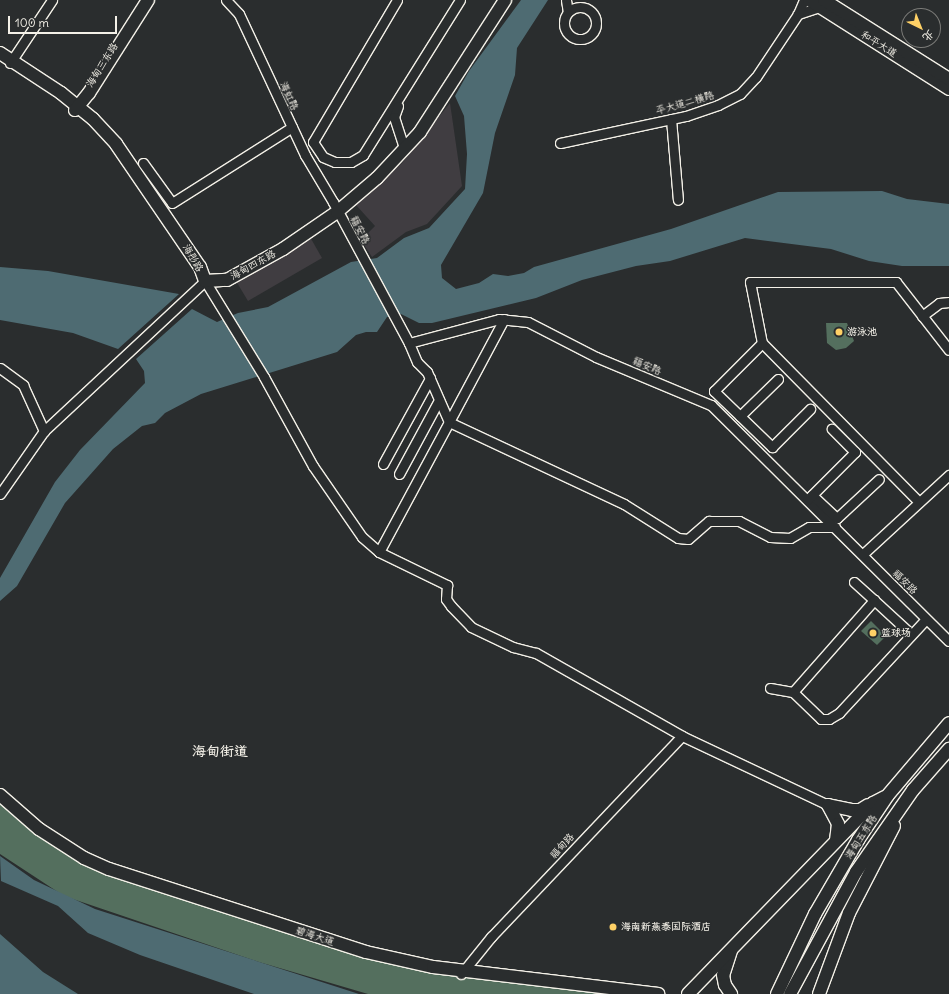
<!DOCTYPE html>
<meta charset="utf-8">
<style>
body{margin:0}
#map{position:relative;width:949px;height:994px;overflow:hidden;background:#2a2d2e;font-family:Delius,"LXGW WenKai TC",sans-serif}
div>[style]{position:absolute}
.built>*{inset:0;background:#403d41}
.green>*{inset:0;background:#546f5e}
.water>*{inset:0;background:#4e6b72}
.roads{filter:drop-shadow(1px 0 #f4f1e8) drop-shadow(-1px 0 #f4f1e8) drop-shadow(0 1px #f4f1e8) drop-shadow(0 -1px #f4f1e8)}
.minor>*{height:9px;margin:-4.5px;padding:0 4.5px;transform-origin:4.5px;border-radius:4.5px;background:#2a2d2e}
.minor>.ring{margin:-4.5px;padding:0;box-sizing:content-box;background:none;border:9px solid #2a2d2e;border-radius:50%}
.major>*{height:12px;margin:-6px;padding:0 6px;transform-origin:6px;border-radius:6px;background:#2a2d2e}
.dots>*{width:11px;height:11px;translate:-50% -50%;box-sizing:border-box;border:2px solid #2a2d2e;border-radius:50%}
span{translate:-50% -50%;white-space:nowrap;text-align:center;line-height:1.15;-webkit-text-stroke:3px #2a2d2e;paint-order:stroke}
.street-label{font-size:10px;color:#f4f1e8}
.poi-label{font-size:10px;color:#f4f1e8;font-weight:700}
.left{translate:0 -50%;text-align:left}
.district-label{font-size:14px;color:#f4f1e8;font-weight:700}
.north{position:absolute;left:901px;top:8px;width:40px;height:40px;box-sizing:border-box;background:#2a2d2e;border:1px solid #7b7b78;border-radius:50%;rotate:137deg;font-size:11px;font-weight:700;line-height:16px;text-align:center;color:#f4f1e8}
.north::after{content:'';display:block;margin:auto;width:14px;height:18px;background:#ffd166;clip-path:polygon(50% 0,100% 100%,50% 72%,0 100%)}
.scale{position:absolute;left:8px;top:16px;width:109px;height:18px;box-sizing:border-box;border:2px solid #f4f1e8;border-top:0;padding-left:5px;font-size:12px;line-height:14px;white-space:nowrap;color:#f4f1e8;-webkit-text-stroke:3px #2a2d2e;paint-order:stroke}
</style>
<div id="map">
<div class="built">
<div style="clip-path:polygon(450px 103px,462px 186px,427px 224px,406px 232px,372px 257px,361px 240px,375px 226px,356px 205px,402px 163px)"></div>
<div style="clip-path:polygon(310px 237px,322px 258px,248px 301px,236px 281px)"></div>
</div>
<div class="green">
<div style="clip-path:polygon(826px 323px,847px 323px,854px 341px,846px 348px,836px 350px,827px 343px)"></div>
<div style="clip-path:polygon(871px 621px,886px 636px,877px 645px,861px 631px)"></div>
<div style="clip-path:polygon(0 800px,89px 864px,345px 949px,614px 994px,368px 994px,259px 962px,64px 896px,0 854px)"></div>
</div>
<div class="water">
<div style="clip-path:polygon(521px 0,548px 0,517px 48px,515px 75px,495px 133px,483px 193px,441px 265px,442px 278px,456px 289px,479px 283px,493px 274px,508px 276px,524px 273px,534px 267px,671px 229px,778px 192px,882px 191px,907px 199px,949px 204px,949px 266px,902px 266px,869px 261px,831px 249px,745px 238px,670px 261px,636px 266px,582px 280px,536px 298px,432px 323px,419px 323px,401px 314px,387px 317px,377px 332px,366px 332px,356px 335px,337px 352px,201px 394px,165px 413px,155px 423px,142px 426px,113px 449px,65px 503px,17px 586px,0 601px,0 578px,55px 482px,80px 450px,145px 383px,144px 371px,136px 359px,192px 309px,217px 322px,238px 313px,268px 307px,351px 262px,377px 258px,404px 238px,429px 228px,465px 189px,467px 154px,464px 116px,455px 96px,469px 71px)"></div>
<div style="clip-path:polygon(0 267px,48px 271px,179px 294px,118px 349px,73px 333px,0 320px)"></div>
<div style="clip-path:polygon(0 856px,34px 880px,95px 909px,359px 994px,254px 994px,140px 955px,88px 933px,58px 906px,1px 881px)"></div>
<div style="clip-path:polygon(0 934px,43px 972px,78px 994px,0 994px)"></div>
</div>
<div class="roads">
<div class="minor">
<div style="left:226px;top:0;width:19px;rotate:47deg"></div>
<div style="left:239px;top:14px;width:156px;rotate:64.9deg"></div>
<div style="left:305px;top:155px;width:55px;rotate:59.2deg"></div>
<div style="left:333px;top:202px;width:160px;rotate:61.7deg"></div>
<div style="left:409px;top:343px;width:93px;rotate:-14.9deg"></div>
<div style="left:499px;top:319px;width:29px;rotate:6deg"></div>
<div style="left:528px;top:322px;width:76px;rotate:27.2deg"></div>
<div style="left:596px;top:357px;width:125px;rotate:22.7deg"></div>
<div style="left:711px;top:405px;width:335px;rotate:44.8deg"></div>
<div style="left:397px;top:0;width:165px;rotate:120.6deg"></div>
<div style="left:313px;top:142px;width:18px;rotate:56deg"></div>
<div style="left:323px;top:157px;width:13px;rotate:23deg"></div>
<div style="left:335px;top:162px;width:16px"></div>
<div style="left:351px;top:162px;width:14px;rotate:-30deg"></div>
<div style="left:363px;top:155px;width:183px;rotate:-58deg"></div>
<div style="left:566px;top:0;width:12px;rotate:81deg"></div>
<div class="ring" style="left:564px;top:7px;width:23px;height:23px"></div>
<div style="left:798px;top:14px;width:22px;rotate:-18deg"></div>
<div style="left:10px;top:63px;width:76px;rotate:-56.3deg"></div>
<div style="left:398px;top:106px;width:12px;rotate:110deg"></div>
<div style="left:394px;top:117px;width:28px;rotate:72deg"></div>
<div style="left:671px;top:119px;width:81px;rotate:85.1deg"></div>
<div style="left:560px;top:143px;width:129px;rotate:-12.1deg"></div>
<div style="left:686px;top:116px;width:34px;rotate:-19deg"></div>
<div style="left:718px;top:105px;width:25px;rotate:-27deg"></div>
<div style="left:740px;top:94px;width:23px;rotate:-47deg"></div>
<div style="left:756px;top:77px;width:76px;rotate:-56.3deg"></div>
<div style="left:798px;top:14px;width:15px;rotate:-67deg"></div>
<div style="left:143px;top:163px;width:49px;rotate:54.1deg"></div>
<div style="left:172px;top:203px;width:142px;rotate:-32.3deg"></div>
<div style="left:922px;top:316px;width:21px;rotate:-37deg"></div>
<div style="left:939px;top:303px;width:10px;rotate:-6deg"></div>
<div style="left:504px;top:319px;width:117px;rotate:118.1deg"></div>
<div style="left:449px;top:422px;width:193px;rotate:25.1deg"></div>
<div style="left:624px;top:504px;width:64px;rotate:32.2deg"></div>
<div style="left:678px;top:538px;width:10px;rotate:6deg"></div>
<div style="left:688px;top:539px;width:28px;rotate:-41deg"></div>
<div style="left:709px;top:521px;width:30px"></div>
<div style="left:739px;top:521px;width:35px;rotate:27deg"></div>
<div style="left:770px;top:537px;width:20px;rotate:3deg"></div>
<div style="left:790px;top:538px;width:22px;rotate:-30deg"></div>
<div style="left:809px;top:527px;width:26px"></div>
<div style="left:762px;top:343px;width:68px;rotate:135deg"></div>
<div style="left:714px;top:391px;width:81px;rotate:44deg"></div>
<div style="left:772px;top:447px;width:54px;rotate:-45deg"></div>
<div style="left:0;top:368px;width:29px;rotate:36deg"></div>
<div style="left:23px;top:385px;width:51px;rotate:65.5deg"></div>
<div style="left:740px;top:416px;width:53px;rotate:-44.2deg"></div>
<div style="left:383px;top:464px;width:98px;rotate:-61.3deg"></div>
<div style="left:399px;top:474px;width:84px;rotate:-61.6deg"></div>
<div style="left:0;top:494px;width:77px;rotate:-55.1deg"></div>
<div style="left:44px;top:431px;width:220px;rotate:-43deg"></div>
<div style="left:205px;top:281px;width:113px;rotate:58.4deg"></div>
<div style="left:264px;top:377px;width:102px;rotate:61.2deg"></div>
<div style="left:313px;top:466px;width:86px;rotate:55.4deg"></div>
<div style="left:362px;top:537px;width:23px;rotate:41deg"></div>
<div style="left:379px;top:552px;width:76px;rotate:25.9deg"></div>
<div style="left:447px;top:585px;width:14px;rotate:94deg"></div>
<div style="left:446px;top:599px;width:9px;rotate:54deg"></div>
<div style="left:451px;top:606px;width:29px;rotate:46deg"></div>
<div style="left:471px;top:627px;width:47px;rotate:25.5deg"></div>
<div style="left:513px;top:647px;width:24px;rotate:15deg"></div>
<div style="left:536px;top:653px;width:168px;rotate:29.6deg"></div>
<div style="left:682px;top:736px;width:161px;rotate:25.3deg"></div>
<div style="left:812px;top:495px;width:34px;rotate:43deg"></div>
<div style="left:837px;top:518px;width:57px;rotate:-42.9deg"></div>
<div style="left:807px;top:500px;width:68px;rotate:-45deg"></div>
<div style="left:855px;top:452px;width:33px;rotate:-135deg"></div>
<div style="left:919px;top:502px;width:223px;rotate:-134.6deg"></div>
<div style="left:762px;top:343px;width:62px;rotate:-101.1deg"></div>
<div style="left:750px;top:282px;width:146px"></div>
<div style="left:896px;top:282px;width:86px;rotate:52.1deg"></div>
<div style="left:379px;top:552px;width:148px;rotate:-61.7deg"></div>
<div style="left:449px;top:422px;width:55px;rotate:-113.7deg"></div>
<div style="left:427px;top:372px;width:14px;rotate:-135deg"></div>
<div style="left:417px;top:362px;width:21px;rotate:-113deg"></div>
<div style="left:863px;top:554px;width:117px;rotate:-42.6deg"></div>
<div style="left:854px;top:582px;width:27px;rotate:42deg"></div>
<div style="left:770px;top:688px;width:23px;rotate:10deg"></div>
<div style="left:793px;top:692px;width:39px;rotate:44deg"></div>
<div style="left:821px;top:719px;width:8px"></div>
<div style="left:829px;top:719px;width:12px;rotate:-31deg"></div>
<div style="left:839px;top:713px;width:128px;rotate:-47.2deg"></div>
<div style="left:793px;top:692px;width:123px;rotate:-48.6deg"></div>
<div style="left:874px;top:600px;width:50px;rotate:42.6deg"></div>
<div style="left:461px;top:974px;width:48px;rotate:-51deg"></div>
<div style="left:491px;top:937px;width:277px;rotate:-46.5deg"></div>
</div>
<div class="major">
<div style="left:809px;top:0;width:166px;rotate:32.4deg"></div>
<div style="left:824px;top:0;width:148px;rotate:32.3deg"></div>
<div style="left:0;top:53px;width:73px;rotate:33.3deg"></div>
<div style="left:61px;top:93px;width:41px;rotate:39.1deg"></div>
<div style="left:93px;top:119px;width:34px;rotate:47deg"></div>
<div style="left:116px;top:144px;width:149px;rotate:55.7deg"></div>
<div style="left:200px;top:267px;width:15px;rotate:70deg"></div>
<div style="left:75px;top:110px;width:22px;rotate:-51deg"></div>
<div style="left:89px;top:93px;width:110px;rotate:-57.6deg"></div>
<div style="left:205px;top:281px;width:22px;rotate:-3deg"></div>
<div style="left:227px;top:280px;width:64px;rotate:-29deg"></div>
<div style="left:283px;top:249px;width:65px;rotate:-34.4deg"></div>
<div style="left:337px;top:212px;width:52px;rotate:-40.4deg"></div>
<div style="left:377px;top:178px;width:63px;rotate:-46.9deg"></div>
<div style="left:420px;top:132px;width:157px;rotate:-57.2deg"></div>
<div style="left:0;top:795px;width:52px;rotate:41.1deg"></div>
<div style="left:39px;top:829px;width:54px;rotate:32.8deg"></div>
<div style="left:84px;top:858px;width:27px;rotate:24deg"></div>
<div style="left:109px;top:869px;width:270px;rotate:17.9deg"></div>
<div style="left:366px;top:952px;width:69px;rotate:12.6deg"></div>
<div style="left:433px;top:967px;width:227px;rotate:6.8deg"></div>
<div style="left:828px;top:805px;width:25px;rotate:12deg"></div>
<div style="left:852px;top:810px;width:8px"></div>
<div style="left:860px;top:810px;width:9px;rotate:-32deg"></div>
<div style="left:828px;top:805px;width:21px;rotate:62deg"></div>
<div style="left:838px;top:824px;width:16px;rotate:97deg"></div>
<div style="left:731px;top:951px;width:25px;rotate:108deg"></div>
<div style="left:723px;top:975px;width:10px;rotate:79deg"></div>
<div style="left:725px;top:985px;width:11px;rotate:56deg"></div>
<div style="left:688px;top:994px;width:266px;rotate:-45.9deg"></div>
<div style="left:873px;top:803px;width:13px;rotate:-27deg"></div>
<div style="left:777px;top:994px;width:89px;rotate:-64.6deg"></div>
<div style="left:815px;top:914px;width:86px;rotate:-59.8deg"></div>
<div style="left:858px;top:840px;width:54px;rotate:-56.3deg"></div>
<div style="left:888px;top:795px;width:94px;rotate:-49.7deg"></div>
<div style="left:790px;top:994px;width:139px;rotate:-61.6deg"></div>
<div style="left:856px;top:872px;width:100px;rotate:-55.2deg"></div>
<div style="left:913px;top:790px;width:55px;rotate:-48.7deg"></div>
<div style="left:819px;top:994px;width:86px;rotate:-69.7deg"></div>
<div style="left:849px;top:913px;width:98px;rotate:-62.7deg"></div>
</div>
</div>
<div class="dots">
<div style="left:839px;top:332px;background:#ffd166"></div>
<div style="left:873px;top:633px;background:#ffd166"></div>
<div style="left:613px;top:927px;background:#ffd166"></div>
</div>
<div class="street-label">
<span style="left:879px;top:44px;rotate:32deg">和平大道</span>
<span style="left:102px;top:65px;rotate:-58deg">海甸三东路</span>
<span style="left:289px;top:96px;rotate:65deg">海虹路</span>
<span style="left:685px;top:103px;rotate:-16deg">平大道二横路</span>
<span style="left:360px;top:230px;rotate:63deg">福安路</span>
<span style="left:193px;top:258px;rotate:59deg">海彤路</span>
<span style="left:253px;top:265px;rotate:-29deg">海甸四东路</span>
<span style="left:647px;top:366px;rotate:23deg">福安路</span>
<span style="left:905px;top:582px;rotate:45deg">福安路</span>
<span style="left:861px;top:837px;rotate:-58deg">海甸五东路</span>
<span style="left:562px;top:846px;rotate:-47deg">福甸路</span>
<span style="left:315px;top:936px;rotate:18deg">碧海大道</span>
</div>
<div class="poi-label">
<span class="left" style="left:847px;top:332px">游泳池</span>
<span class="left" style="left:881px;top:633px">篮球场</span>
<span class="left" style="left:621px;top:927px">海南新燕泰国际酒店</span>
</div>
<div class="district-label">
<span style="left:220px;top:751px">海甸街道</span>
</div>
<div class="north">北</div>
<div class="scale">100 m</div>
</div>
